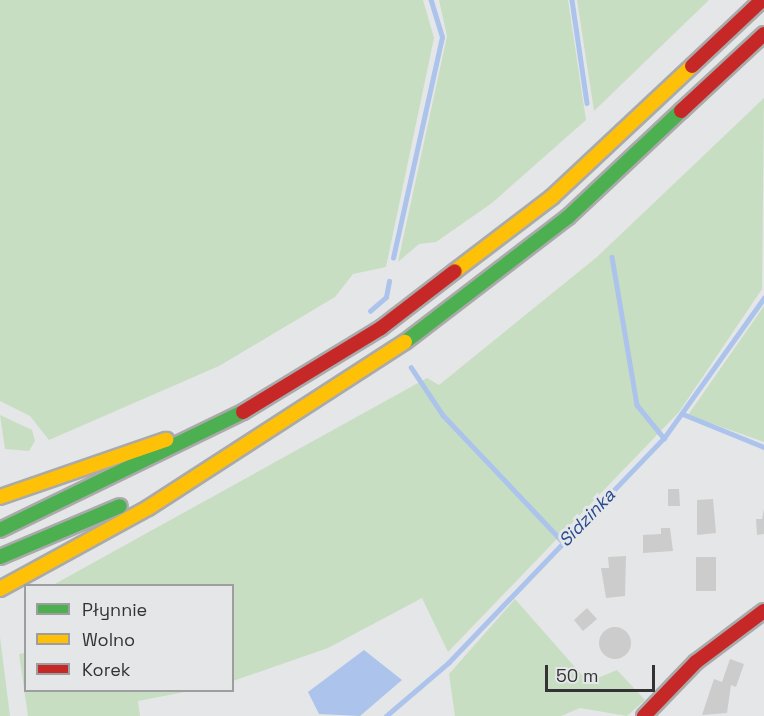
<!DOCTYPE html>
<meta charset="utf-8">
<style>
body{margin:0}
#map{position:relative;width:764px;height:716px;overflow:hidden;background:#e5e6e7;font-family:"Space Grotesk",sans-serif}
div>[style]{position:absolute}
.green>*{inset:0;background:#c8dec2}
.water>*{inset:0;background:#acc3ec}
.stream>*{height:4.5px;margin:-2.25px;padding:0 2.25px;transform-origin:2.25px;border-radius:2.25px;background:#acc3ec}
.building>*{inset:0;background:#ccc}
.round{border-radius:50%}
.roads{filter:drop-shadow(2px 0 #aaaaab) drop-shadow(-2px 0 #aaaaab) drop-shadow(0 2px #aaaaab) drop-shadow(0 -2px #aaaaab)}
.fast>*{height:14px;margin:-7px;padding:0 7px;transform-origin:7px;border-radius:7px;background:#4caf50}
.slow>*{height:14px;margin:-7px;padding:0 7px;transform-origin:7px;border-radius:7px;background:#ffc107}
.jam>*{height:14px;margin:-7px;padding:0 7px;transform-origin:7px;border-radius:7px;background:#c62828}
span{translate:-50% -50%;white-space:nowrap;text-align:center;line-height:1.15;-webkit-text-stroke:6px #e4e6e8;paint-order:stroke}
.water-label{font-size:18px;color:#274a8f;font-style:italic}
.legend{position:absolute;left:24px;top:584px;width:210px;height:108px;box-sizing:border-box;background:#e4e6e8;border:2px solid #9d9ea0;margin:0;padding:8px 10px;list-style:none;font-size:18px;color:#333334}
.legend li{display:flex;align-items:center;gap:12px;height:30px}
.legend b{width:30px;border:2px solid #9d9ea0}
.scale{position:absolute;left:545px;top:665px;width:110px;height:27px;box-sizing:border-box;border:3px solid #333334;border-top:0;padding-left:8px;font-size:18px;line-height:21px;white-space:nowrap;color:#333334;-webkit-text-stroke:4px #e4e6e8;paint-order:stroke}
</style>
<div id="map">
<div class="green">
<div style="clip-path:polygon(0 0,423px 0,434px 38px,386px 267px,353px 274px,335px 297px,219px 366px,49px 440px,30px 416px,0 401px)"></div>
<div style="clip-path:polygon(439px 0,568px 0,586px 120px,492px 203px,436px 242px,419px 244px,398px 262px,447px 36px)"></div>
<div style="clip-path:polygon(577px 0,709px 0,594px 111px)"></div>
<div style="clip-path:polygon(764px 98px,762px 289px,679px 412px,448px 652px,422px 598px,328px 648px,233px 681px,232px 586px,53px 585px,427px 378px,439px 385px,597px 257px)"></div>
<div style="clip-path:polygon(764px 306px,764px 442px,688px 415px)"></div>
<div style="clip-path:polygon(0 415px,32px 430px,35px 441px,29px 451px,5px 449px)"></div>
<div style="clip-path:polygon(515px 599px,588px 682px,617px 670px,645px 700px,627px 716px,580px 708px,561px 716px,455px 716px,449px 674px)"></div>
<div style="clip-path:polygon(0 637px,10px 716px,0 716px)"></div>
<div style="clip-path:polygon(25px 653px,26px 690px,190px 691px,138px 701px,140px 716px,28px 716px,19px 654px)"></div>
</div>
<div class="water">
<div style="clip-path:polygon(364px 650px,402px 680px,360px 716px,319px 714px,308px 692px)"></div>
</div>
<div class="stream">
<div style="left:572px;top:0;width:104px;rotate:81.7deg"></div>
<div style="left:612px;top:257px;width:150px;rotate:80.4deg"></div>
<div style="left:637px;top:405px;width:43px;rotate:50.7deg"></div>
<div style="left:393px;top:258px;width:226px;rotate:-77.5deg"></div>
<div style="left:442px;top:37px;width:39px;rotate:-107deg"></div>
<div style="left:370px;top:311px;width:21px;rotate:-41deg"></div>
<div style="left:386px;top:297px;width:16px;rotate:-79deg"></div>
<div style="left:411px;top:367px;width:58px;rotate:56.3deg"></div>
<div style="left:443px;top:415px;width:175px;rotate:46.6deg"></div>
<div style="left:683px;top:414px;width:87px;rotate:22.2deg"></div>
<div style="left:386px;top:716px;width:82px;rotate:-40.5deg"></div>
<div style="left:448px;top:663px;width:312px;rotate:-46.2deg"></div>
<div style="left:664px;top:438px;width:172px;rotate:-54.5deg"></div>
</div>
<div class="building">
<div style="clip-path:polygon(668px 489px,679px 489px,680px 506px,668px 506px)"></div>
<div style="clip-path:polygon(713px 499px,716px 533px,697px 535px,697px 500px)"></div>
<div style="clip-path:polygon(764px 509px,764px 534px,757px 535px,756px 519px,762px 519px)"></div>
<div style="clip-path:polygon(661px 528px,670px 528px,673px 551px,643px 553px,643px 535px,661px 534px)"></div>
<div style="clip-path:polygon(626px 556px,625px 596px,606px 598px,601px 568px,609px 568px,608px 557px)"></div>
<div style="clip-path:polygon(696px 557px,716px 557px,716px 591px,696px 591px)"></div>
<div style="clip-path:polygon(587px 608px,597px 619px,583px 631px,574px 620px)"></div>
<div class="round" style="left:599px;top:627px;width:32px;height:32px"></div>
<div style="clip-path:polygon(730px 659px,744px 664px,736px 687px,731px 685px,727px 713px,702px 715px,714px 679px,722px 682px)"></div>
</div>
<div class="roads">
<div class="fast">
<div style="left:405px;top:342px;width:205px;rotate:-37.5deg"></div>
<div style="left:568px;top:217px;width:155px;rotate:-43.2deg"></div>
<div style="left:0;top:530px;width:270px;rotate:-25.9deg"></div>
<div style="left:0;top:557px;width:130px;rotate:-23deg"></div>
</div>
<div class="slow">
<div style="left:455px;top:271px;width:122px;rotate:-37.3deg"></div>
<div style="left:552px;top:197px;width:192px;rotate:-43.1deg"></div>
<div style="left:0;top:497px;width:176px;rotate:-19deg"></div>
<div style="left:0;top:589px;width:169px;rotate:-28.7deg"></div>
<div style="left:148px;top:508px;width:306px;rotate:-32.9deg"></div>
</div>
<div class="jam">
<div style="left:692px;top:66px;width:96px;rotate:-43.3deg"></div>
<div style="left:681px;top:111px;width:113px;rotate:-42.9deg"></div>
<div style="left:243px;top:412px;width:162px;rotate:-31.3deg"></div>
<div style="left:381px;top:328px;width:93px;rotate:-37.6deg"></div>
<div style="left:644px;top:716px;width:75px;rotate:-46.1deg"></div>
<div style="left:696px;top:662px;width:85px;rotate:-36.9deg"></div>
</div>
</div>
<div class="water-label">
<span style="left:587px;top:518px;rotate:-46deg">Sidzinka</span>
</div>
<ul class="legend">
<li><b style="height:8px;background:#4caf50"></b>Płynnie</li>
<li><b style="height:8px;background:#ffc107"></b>Wolno</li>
<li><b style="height:8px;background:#c62828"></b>Korek</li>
</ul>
<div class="scale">50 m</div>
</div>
